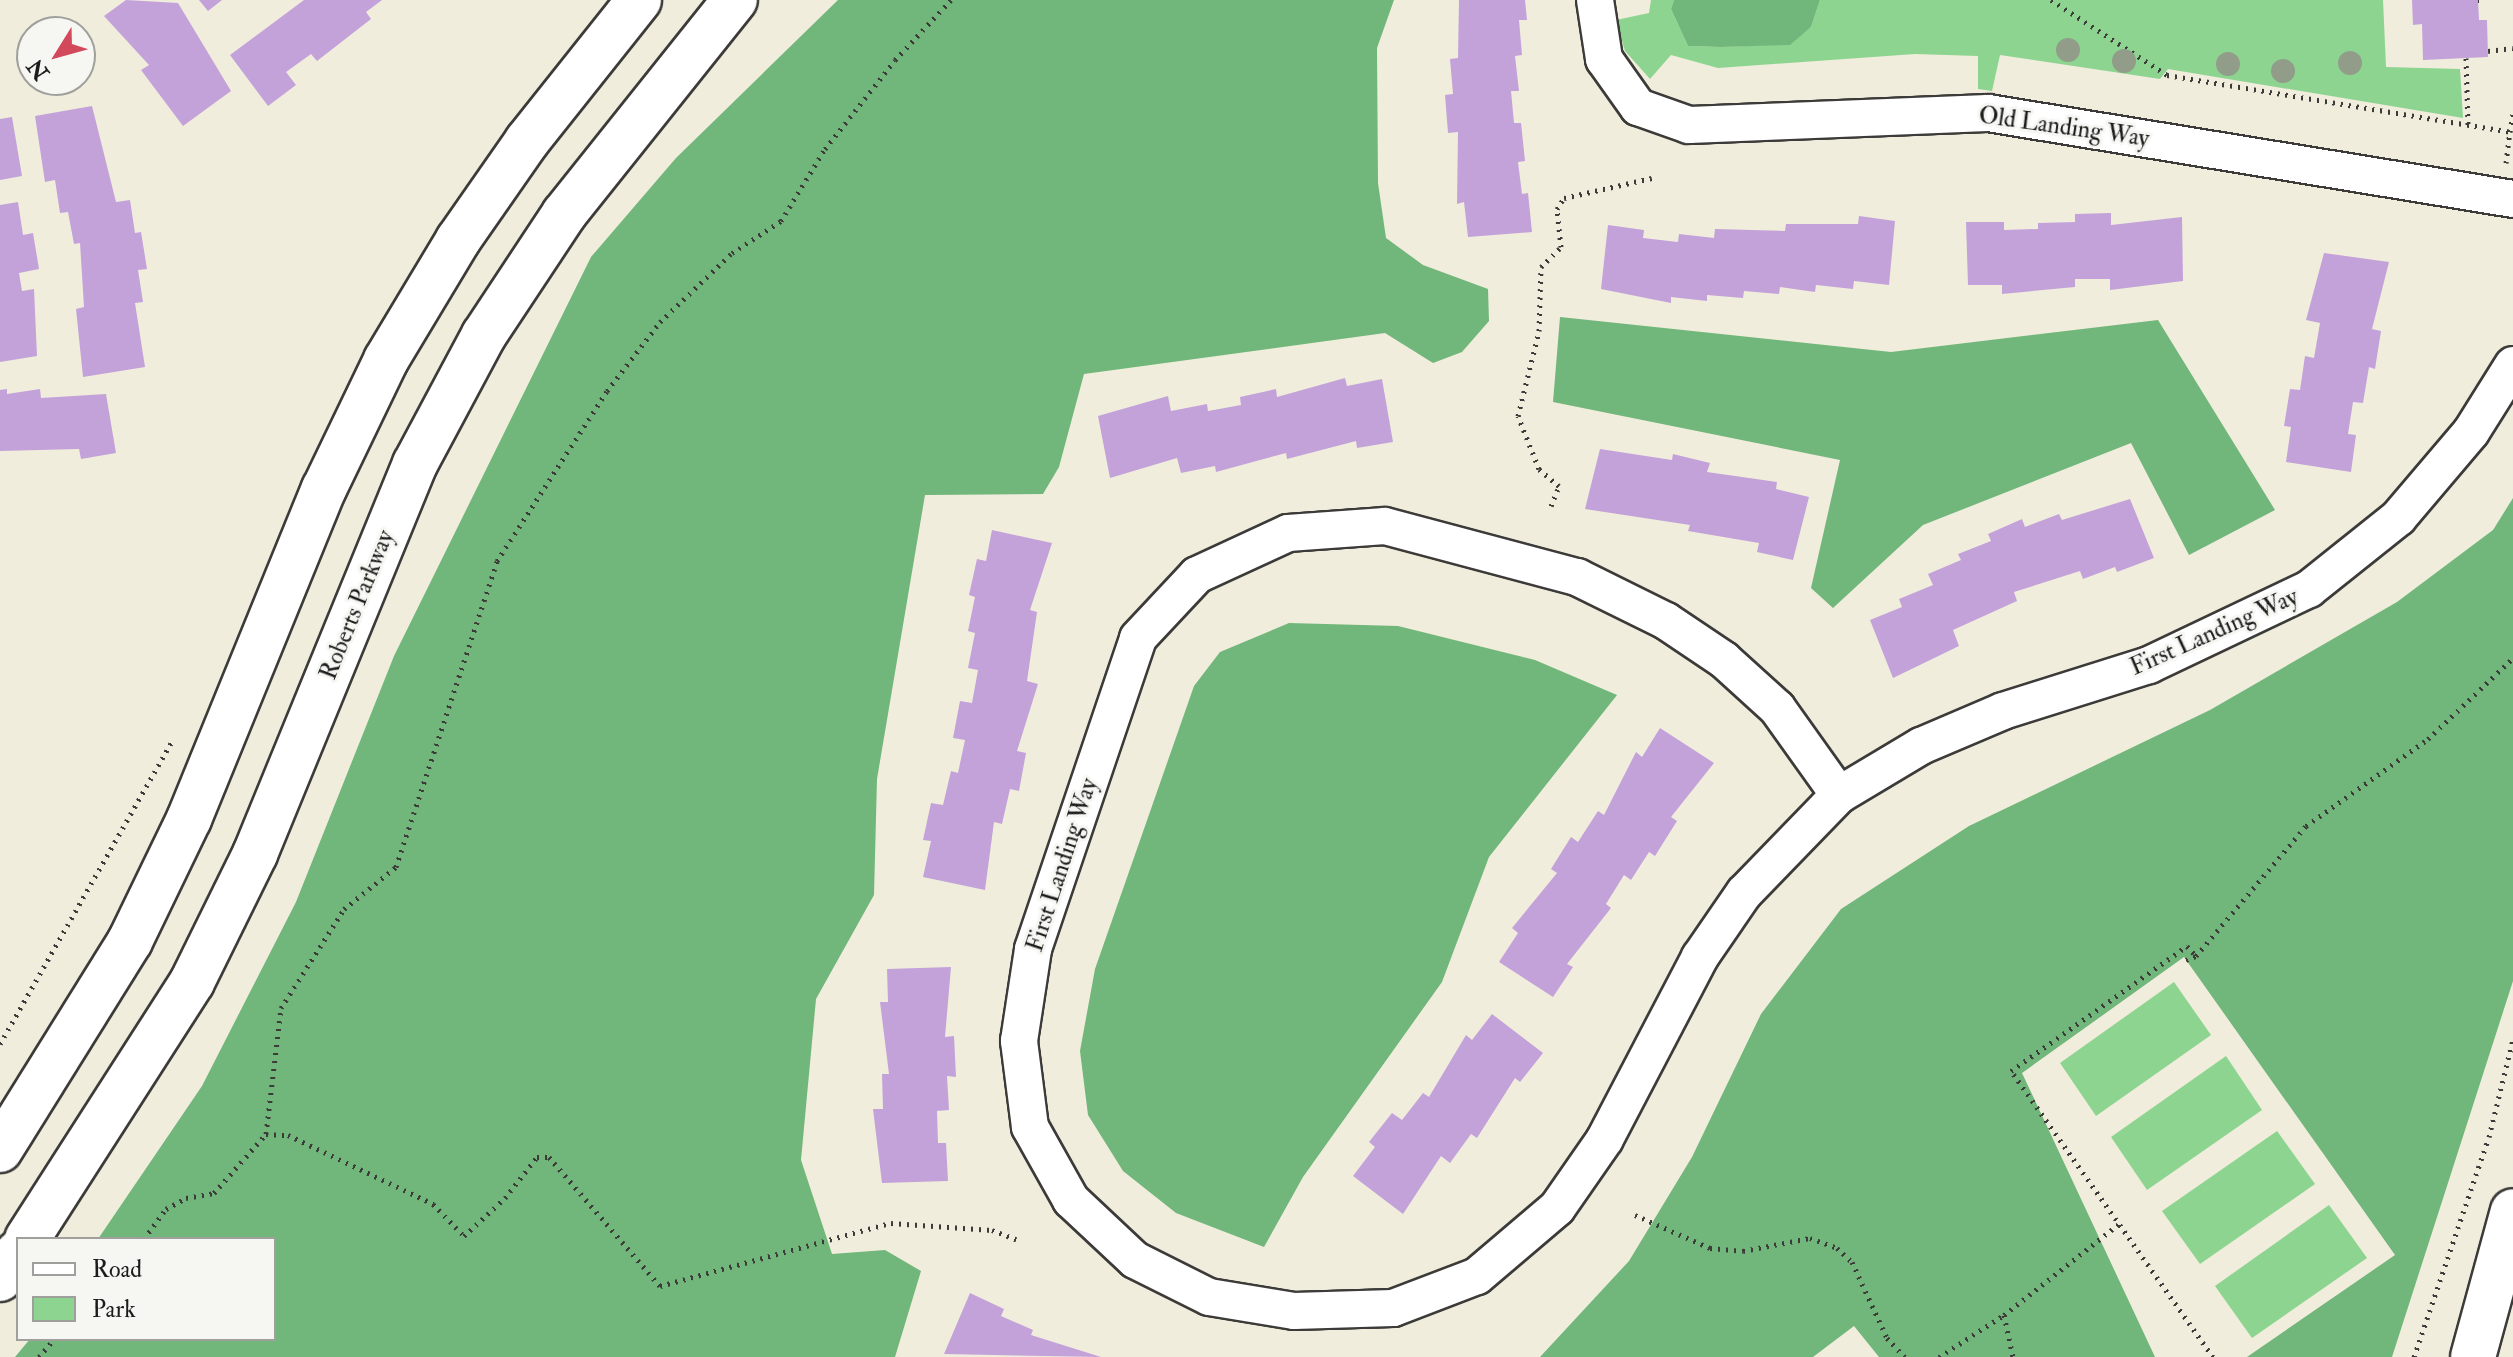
<!DOCTYPE html>
<style>
body{margin:0}
#map{position:relative;width:2513px;height:1357px;overflow:hidden;background:#f0eddc;font-family:"IM FELL Double Pica",serif}
div>[style]{position:absolute}
.green>*{inset:0;background:#8cd490}
.forest>*{inset:0;background:#71b67a}
.building>*{inset:0;background:#c3a2da}
.path>*{height:5px;margin-top:-2.5px;transform-origin:0;background:repeating-linear-gradient(90deg,#3c3b39 0 2px,transparent 0 8px)}
.roads{filter:drop-shadow(2px 0 #3c3b39) drop-shadow(-2px 0 #3c3b39) drop-shadow(0 2px #3c3b39) drop-shadow(0 -2px #3c3b39)}
.minor>*{height:36px;margin:-18px;padding:0 18px;transform-origin:18px;border-radius:18px;background:#fff}
.secondary>*{height:44px;margin:-22px;padding:0 22px;transform-origin:22px;border-radius:22px;background:#fff}
.trees>*{width:24px;height:24px;margin:-12px;border-radius:50%;background:#919d89}
span{translate:-50% -50%;white-space:nowrap;text-align:center;line-height:1.15;-webkit-text-stroke:6px #f6f6f2;paint-order:stroke}
.street-label{font-size:24px;color:#1c1c1c}
.legend{position:absolute;left:16px;top:1237px;width:260px;height:104px;box-sizing:border-box;background:#f6f6f2;border:2px solid #9f9f9c;margin:0;padding:10px 14px;list-style:none;font-size:24px;color:#1c1c1c}
.legend li{display:flex;align-items:center;gap:16px;height:40px}
.legend b{width:40px;border:2px solid #9f9f9c}
.north{position:absolute;left:16px;top:16px;width:80px;height:80px;box-sizing:border-box;background:#f6f6f2;border:2px solid #9f9f9c;border-radius:50%;rotate:233deg;font-size:22px;font-weight:700;line-height:32px;text-align:center;color:#1c1c1c}
.north::after{content:'';display:block;margin:auto;width:28px;height:36px;background:#d1495b;clip-path:polygon(50% 0,100% 100%,50% 72%,0 100%)}
</style>
<div id="map">
<div class="green">
<div style="clip-path:polygon(1651px 0,1674px 0,1671px 9px,1688px 46px,1721px 47px,1790px 44px,1811px 27px,1820px 0,2383px 0,2386px 67px,2460px 69px,2463px 118px,2168px 69px,2160px 79px,2000px 55px,1992px 91px,1978px 89px,1978px 56px,1915px 54px,1718px 68px,1671px 55px,1650px 79px,1625px 51px,1616px 20px,1649px 13px)"></div>
<div style="clip-path:polygon(2174px 982px,2211px 1035px,2096px 1116px,2060px 1063px)"></div>
<div style="clip-path:polygon(2226px 1056px,2262px 1110px,2147px 1190px,2111px 1137px)"></div>
<div style="clip-path:polygon(2277px 1131px,2315px 1184px,2200px 1264px,2162px 1211px)"></div>
<div style="clip-path:polygon(2329px 1205px,2367px 1258px,2252px 1338px,2215px 1286px)"></div>
</div>
<div class="forest">
<div style="clip-path:polygon(838px 0,1394px 0,1377px 48px,1378px 183px,1386px 238px,1423px 265px,1488px 289px,1489px 321px,1462px 352px,1433px 363px,1385px 333px,1084px 374px,1059px 467px,1043px 494px,925px 495px,877px 779px,874px 895px,816px 999px,801px 1160px,832px 1254px,885px 1250px,921px 1271px,895px 1357px,15px 1357px,30px 1339px,274px 1339px,274px 1239px,98px 1239px,202px 1086px,296px 902px,394px 656px,591px 257px,676px 158px)"></div>
<div style="clip-path:polygon(1674px 0,1820px 0,1811px 27px,1790px 45px,1721px 47px,1688px 46px,1671px 9px)"></div>
<div style="clip-path:polygon(1560px 317px,1891px 352px,2158px 320px,2275px 510px,2189px 555px,2131px 443px,1923px 525px,1833px 608px,1811px 588px,1840px 460px,1553px 402px)"></div>
<div style="clip-path:polygon(2513px 498px,2513px 981px,2392px 1357px,2247px 1357px,2395px 1255px,2184px 957px,2022px 1073px,2155px 1357px,1879px 1357px,1854px 1326px,1813px 1357px,1540px 1357px,1629px 1261px,1692px 1157px,1761px 1014px,1841px 909px,1969px 826px,2210px 710px,2397px 602px,2493px 530px)"></div>
<div style="clip-path:polygon(1289px 623px,1398px 626px,1535px 660px,1617px 695px,1489px 857px,1442px 982px,1303px 1177px,1264px 1247px,1176px 1213px,1123px 1171px,1088px 1115px,1080px 1051px,1095px 969px,1194px 686px,1220px 652px)"></div>
</div>
<div class="building">
<div style="clip-path:polygon(126px 0,178px 3px,231px 91px,183px 126px,141px 70px,149px 65px,104px 16px)"></div>
<div style="clip-path:polygon(199px 0,222px 0,208px 11px)"></div>
<div style="clip-path:polygon(304px 0,382px 0,366px 12px,371px 19px,317px 61px,311px 54px,286px 72px,296px 85px,268px 106px,230px 55px)"></div>
<div style="clip-path:polygon(1459px 0,1525px 0,1527px 20px,1519px 20px,1522px 55px,1515px 56px,1519px 91px,1511px 91px,1514px 123px,1521px 123px,1525px 161px,1518px 162px,1522px 194px,1528px 193px,1532px 232px,1468px 237px,1464px 202px,1457px 204px,1458px 132px,1448px 133px,1445px 95px,1453px 94px,1450px 59px,1458px 58px)"></div>
<div style="clip-path:polygon(2412px 0,2478px 0,2479px 20px,2487px 20px,2488px 57px,2423px 60px,2422px 24px,2413px 25px)"></div>
<div style="clip-path:polygon(92px 106px,116px 202px,130px 200px,135px 233px,141px 232px,147px 269px,138px 270px,143px 302px,135px 303px,145px 367px,83px 377px,76px 309px,84px 307px,80px 243px,74px 244px,68px 212px,60px 213px,55px 180px,45px 182px,35px 116px)"></div>
<div style="clip-path:polygon(12px 117px,22px 176px,0 180px,0 119px)"></div>
<div style="clip-path:polygon(18px 202px,23px 235px,33px 233px,39px 269px,19px 273px,22px 291px,34px 289px,37px 356px,0 362px,0 205px)"></div>
<div style="clip-path:polygon(2111px 213px,2111px 225px,2182px 217px,2183px 281px,2110px 290px,2110px 279px,2075px 279px,2075px 287px,2002px 294px,2002px 285px,1968px 285px,1966px 222px,2004px 222px,2004px 230px,2038px 229px,2038px 223px,2075px 222px,2075px 214px)"></div>
<div style="clip-path:polygon(1859px 216px,1895px 221px,1889px 285px,1854px 281px,1853px 289px,1816px 285px,1815px 292px,1780px 287px,1779px 294px,1744px 291px,1743px 298px,1707px 295px,1707px 301px,1671px 297px,1671px 303px,1601px 289px,1608px 225px,1644px 230px,1643px 238px,1678px 242px,1679px 234px,1714px 238px,1715px 229px,1785px 231px,1786px 224px,1858px 224px)"></div>
<div style="clip-path:polygon(2324px 253px,2389px 262px,2372px 329px,2381px 331px,2375px 369px,2369px 367px,2363px 403px,2353px 402px,2348px 434px,2356px 435px,2351px 472px,2286px 462px,2291px 427px,2284px 426px,2290px 389px,2300px 390px,2305px 356px,2314px 358px,2320px 323px,2306px 320px)"></div>
<div style="clip-path:polygon(1345px 378px,1347px 386px,1382px 379px,1393px 442px,1357px 448px,1356px 441px,1287px 459px,1286px 453px,1216px 472px,1215px 466px,1181px 473px,1177px 458px,1110px 478px,1098px 416px,1168px 396px,1171px 411px,1207px 404px,1208px 411px,1241px 405px,1240px 397px,1276px 389px,1277px 397px)"></div>
<div style="clip-path:polygon(7px 389px,7px 394px,40px 389px,41px 398px,106px 394px,116px 453px,81px 459px,79px 449px,0 451px,0 390px)"></div>
<div style="clip-path:polygon(1600px 449px,1672px 460px,1673px 454px,1710px 463px,1707px 472px,1777px 482px,1776px 489px,1809px 497px,1793px 560px,1757px 552px,1759px 543px,1688px 531px,1690px 525px,1585px 509px)"></div>
<div style="clip-path:polygon(2130px 499px,2154px 558px,2117px 572px,2115px 567px,2083px 579px,2080px 571px,2014px 592px,2017px 601px,1953px 630px,1959px 646px,1893px 678px,1870px 620px,1902px 607px,1899px 599px,1933px 585px,1928px 574px,1961px 560px,1958px 554px,1991px 541px,1988px 534px,2022px 519px,2025px 527px,2059px 514px,2062px 520px)"></div>
<div style="clip-path:polygon(992px 530px,1052px 543px,1030px 610px,1037px 612px,1027px 681px,1038px 684px,1017px 751px,1026px 753px,1019px 791px,1010px 789px,1002px 824px,994px 822px,985px 890px,923px 877px,931px 841px,923px 840px,931px 803px,943px 805px,951px 771px,958px 773px,965px 740px,953px 738px,960px 701px,972px 703px,978px 670px,968px 668px,975px 633px,968px 631px,975px 597px,969px 595px,977px 559px,986px 561px)"></div>
<div style="clip-path:polygon(1660px 728px,1714px 763px,1671px 817px,1677px 821px,1655px 856px,1649px 852px,1631px 880px,1624px 875px,1606px 904px,1611px 908px,1567px 964px,1573px 967px,1553px 997px,1499px 962px,1518px 933px,1512px 928px,1557px 873px,1551px 869px,1571px 837px,1578px 842px,1598px 811px,1604px 815px,1636px 752px,1642px 757px)"></div>
<div style="clip-path:polygon(951px 967px,945px 1037px,954px 1036px,956px 1077px,947px 1076px,949px 1110px,937px 1111px,938px 1143px,946px 1143px,948px 1181px,882px 1183px,873px 1109px,883px 1109px,882px 1074px,889px 1074px,880px 1002px,888px 1002px,887px 969px)"></div>
<div style="clip-path:polygon(1492px 1014px,1543px 1053px,1520px 1082px,1515px 1078px,1477px 1138px,1471px 1134px,1450px 1163px,1441px 1156px,1403px 1214px,1353px 1176px,1375px 1147px,1369px 1142px,1392px 1113px,1402px 1120px,1423px 1093px,1429px 1097px,1466px 1035px,1472px 1040px)"></div>
<div style="clip-path:polygon(970px 1293px,1004px 1309px,1001px 1316px,1033px 1330px,1031px 1335px,1101px 1357px,944px 1354px)"></div>
</div>
<div class="path">
<div style="left:2051px;top:0;width:138px;rotate:32.9deg"></div>
<div style="left:2167px;top:75px;width:348px;rotate:9.4deg"></div>
<div style="left:2510px;top:132px;width:18px;rotate:-81deg"></div>
<div style="left:2478px;top:0;width:1px"></div>
<div style="left:2488px;top:51px;width:25px;rotate:-7deg"></div>
<div style="left:2466px;top:58px;width:67px;rotate:88.3deg"></div>
<div style="left:2506px;top:163px;width:31px;rotate:-83deg"></div>
<div style="left:1551px;top:506px;width:22px;rotate:-68deg"></div>
<div style="left:1559px;top:486px;width:26px;rotate:-140deg"></div>
<div style="left:1539px;top:469px;width:57px;rotate:-111.6deg"></div>
<div style="left:1518px;top:416px;width:88px;rotate:-76.1deg"></div>
<div style="left:1539px;top:331px;width:64px;rotate:-88.2deg"></div>
<div style="left:1541px;top:267px;width:28px;rotate:-45deg"></div>
<div style="left:1561px;top:247px;width:38px;rotate:-96deg"></div>
<div style="left:1557px;top:209px;width:13px;rotate:-58deg"></div>
<div style="left:1564px;top:198px;width:90px;rotate:-12.8deg"></div>
<div style="left:2186px;top:960px;width:11px;rotate:-22deg"></div>
<div style="left:0;top:1044px;width:350px;rotate:-60.4deg"></div>
<div style="left:266px;top:1134px;width:127px;rotate:-83.2deg"></div>
<div style="left:281px;top:1008px;width:117px;rotate:-57.5deg"></div>
<div style="left:344px;top:909px;width:67px;rotate:-38.9deg"></div>
<div style="left:396px;top:867px;width:322px;rotate:-71.7deg"></div>
<div style="left:497px;top:561px;width:202px;rotate:-57.1deg"></div>
<div style="left:607px;top:391px;width:87px;rotate:-52.5deg"></div>
<div style="left:660px;top:322px;width:100px;rotate:-43.8deg"></div>
<div style="left:732px;top:253px;width:59px;rotate:-33.1deg"></div>
<div style="left:781px;top:221px;width:84px;rotate:-58.6deg"></div>
<div style="left:825px;top:149px;width:113px;rotate:-51.8deg"></div>
<div style="left:895px;top:60px;width:82px;rotate:-47deg"></div>
<div style="left:1635px;top:1215px;width:82px;rotate:23.7deg"></div>
<div style="left:1710px;top:1248px;width:33px;rotate:5deg"></div>
<div style="left:1743px;top:1251px;width:68px;rotate:-11deg"></div>
<div style="left:1810px;top:1238px;width:29px;rotate:20deg"></div>
<div style="left:1837px;top:1248px;width:21px;rotate:43deg"></div>
<div style="left:1852px;top:1262px;width:84px;rotate:65.3deg"></div>
<div style="left:1887px;top:1338px;width:26px;rotate:47deg"></div>
<div style="left:144px;top:1239px;width:37px;rotate:-54deg"></div>
<div style="left:166px;top:1209px;width:23px;rotate:-29deg"></div>
<div style="left:186px;top:1198px;width:28px;rotate:-10deg"></div>
<div style="left:214px;top:1193px;width:79px;rotate:-48.6deg"></div>
<div style="left:266px;top:1134px;width:22px;rotate:3deg"></div>
<div style="left:288px;top:1135px;width:161px;rotate:25.4deg"></div>
<div style="left:433px;top:1204px;width:45px;rotate:45.9deg"></div>
<div style="left:464px;top:1236px;width:56px;rotate:-42.8deg"></div>
<div style="left:505px;top:1198px;width:52px;rotate:-52deg"></div>
<div style="left:537px;top:1157px;width:12px"></div>
<div style="left:549px;top:1157px;width:170px;rotate:49.3deg"></div>
<div style="left:660px;top:1286px;width:239px;rotate:-15.3deg"></div>
<div style="left:891px;top:1223px;width:101px;rotate:4deg"></div>
<div style="left:992px;top:1230px;width:26px;rotate:21deg"></div>
<div style="left:2004px;top:1315px;width:43px;rotate:77.9deg"></div>
<div style="left:39px;top:1357px;width:23px;rotate:-50deg"></div>
<div style="left:1939px;top:1357px;width:77px;rotate:-32.9deg"></div>
<div style="left:2004px;top:1315px;width:147px;rotate:-38.4deg"></div>
<div style="left:2213px;top:1357px;width:350px;rotate:-125.2deg"></div>
<div style="left:2011px;top:1071px;width:216px;rotate:-35.4deg"></div>
<div style="left:2187px;top:946px;width:13px;rotate:48deg"></div>
<div style="left:2196px;top:956px;width:170px;rotate:-49.8deg"></div>
<div style="left:2306px;top:826px;width:150px;rotate:-35.5deg"></div>
<div style="left:2428px;top:739px;width:117px;rotate:-43.6deg"></div>
<div style="left:2414px;top:1357px;width:232px;rotate:-71.2deg"></div>
<div style="left:2489px;top:1137px;width:101px;rotate:-76.2deg"></div>
</div>
<div class="roads">
<div class="minor">
<div style="left:1595px;top:0;width:60px;rotate:81.3deg"></div>
<div style="left:1604px;top:59px;width:59px;rotate:54.7deg"></div>
<div style="left:1638px;top:107px;width:54px;rotate:19.4deg"></div>
<div style="left:1689px;top:125px;width:299px;rotate:-2.3deg"></div>
<div style="left:1988px;top:113px;width:532px;rotate:9.3deg"></div>
<div style="left:1385px;top:526px;width:199px;rotate:14.9deg"></div>
<div style="left:1577px;top:577px;width:99px;rotate:26.3deg"></div>
<div style="left:1666px;top:621px;width:70px;rotate:33.9deg"></div>
<div style="left:1724px;top:660px;width:72px;rotate:42.2deg"></div>
<div style="left:1777px;top:708px;width:107px;rotate:54.5deg"></div>
<div style="left:1839px;top:795px;width:136px;rotate:134.1deg"></div>
<div style="left:1744px;top:893px;width:78px;rotate:124.5deg"></div>
<div style="left:1700px;top:957px;width:205px;rotate:117.6deg"></div>
<div style="left:1605px;top:1139px;width:84px;rotate:124.8deg"></div>
<div style="left:1557px;top:1208px;width:105px;rotate:139.6deg"></div>
<div style="left:1477px;top:1276px;width:90px;rotate:159.1deg"></div>
<div style="left:1393px;top:1308px;width:99px;rotate:178.3deg"></div>
<div style="left:1294px;top:1311px;width:86px;rotate:-170.6deg"></div>
<div style="left:1209px;top:1297px;width:83px;rotate:-153.4deg"></div>
<div style="left:1135px;top:1260px;width:88px;rotate:-136.8deg"></div>
<div style="left:1071px;top:1200px;width:84px;rotate:-119.3deg"></div>
<div style="left:1030px;top:1127px;width:87px;rotate:-97.3deg"></div>
<div style="left:1019px;top:1041px;width:93px;rotate:-81.3deg"></div>
<div style="left:1033px;top:949px;width:328px;rotate:-71.3deg"></div>
<div style="left:1138px;top:638px;width:86px;rotate:-46.9deg"></div>
<div style="left:1197px;top:575px;width:100px;rotate:-24.8deg"></div>
<div style="left:1288px;top:533px;width:97px;rotate:-4.1deg"></div>
<div style="left:1839px;top:795px;width:96px;rotate:-30.9deg"></div>
<div style="left:1921px;top:746px;width:89px;rotate:-23.1deg"></div>
<div style="left:2003px;top:711px;width:153px;rotate:-17.5deg"></div>
<div style="left:2149px;top:665px;width:177px;rotate:-25.4deg"></div>
<div style="left:2309px;top:589px;width:114px;rotate:-38.6deg"></div>
<div style="left:2398px;top:518px;width:113px;rotate:-49.7deg"></div>
<div style="left:2471px;top:432px;width:79px;rotate:-57.9deg"></div>
</div>
<div class="secondary">
<div style="left:0;top:1150px;width:246px;rotate:-58.1deg"></div>
<div style="left:130px;top:941px;width:136px;rotate:-64.2deg"></div>
<div style="left:189px;top:819px;width:357px;rotate:-67.8deg"></div>
<div style="left:324px;top:489px;width:143px;rotate:-64.3deg"></div>
<div style="left:386px;top:360px;width:140px;rotate:-59deg"></div>
<div style="left:458px;top:240px;width:121px;rotate:-55.1deg"></div>
<div style="left:527px;top:141px;width:180px;rotate:-51.5deg"></div>
<div style="left:27px;top:1239px;width:305px;rotate:-57.3deg"></div>
<div style="left:192px;top:982px;width:143px;rotate:-63.8deg"></div>
<div style="left:255px;top:854px;width:422px;rotate:-67.7deg"></div>
<div style="left:415px;top:464px;width:146px;rotate:-61.9deg"></div>
<div style="left:484px;top:335px;width:145px;rotate:-56.5deg"></div>
<div style="left:564px;top:214px;width:274px;rotate:-51.4deg"></div>
<div style="left:0;top:1279px;width:32px;rotate:-56deg"></div>
<div style="left:2473px;top:1357px;width:151px;rotate:-74.7deg"></div>
</div>
</div>
<div class="trees">
<div style="left:2068px;top:50px"></div>
<div style="left:2124px;top:61px"></div>
<div style="left:2350px;top:63px"></div>
<div style="left:2228px;top:64px"></div>
<div style="left:2283px;top:71px"></div>
</div>
<div class="street-label">
<span style="left:2064px;top:127px;rotate:8deg">Old Landing Way</span>
<span style="left:357px;top:605px;rotate:-68deg">Roberts Parkway</span>
<span style="left:2214px;top:632px;rotate:-24deg">First Landing Way</span>
<span style="left:1062px;top:865px;rotate:-72deg">First Landing Way</span>
</div>
<ul class="legend">
<li><b style="height:10px;background:#fff"></b>Road</li>
<li><b style="height:22px;background:#8cd490"></b>Park</li>
</ul>
<div class="north">N</div>
</div>
